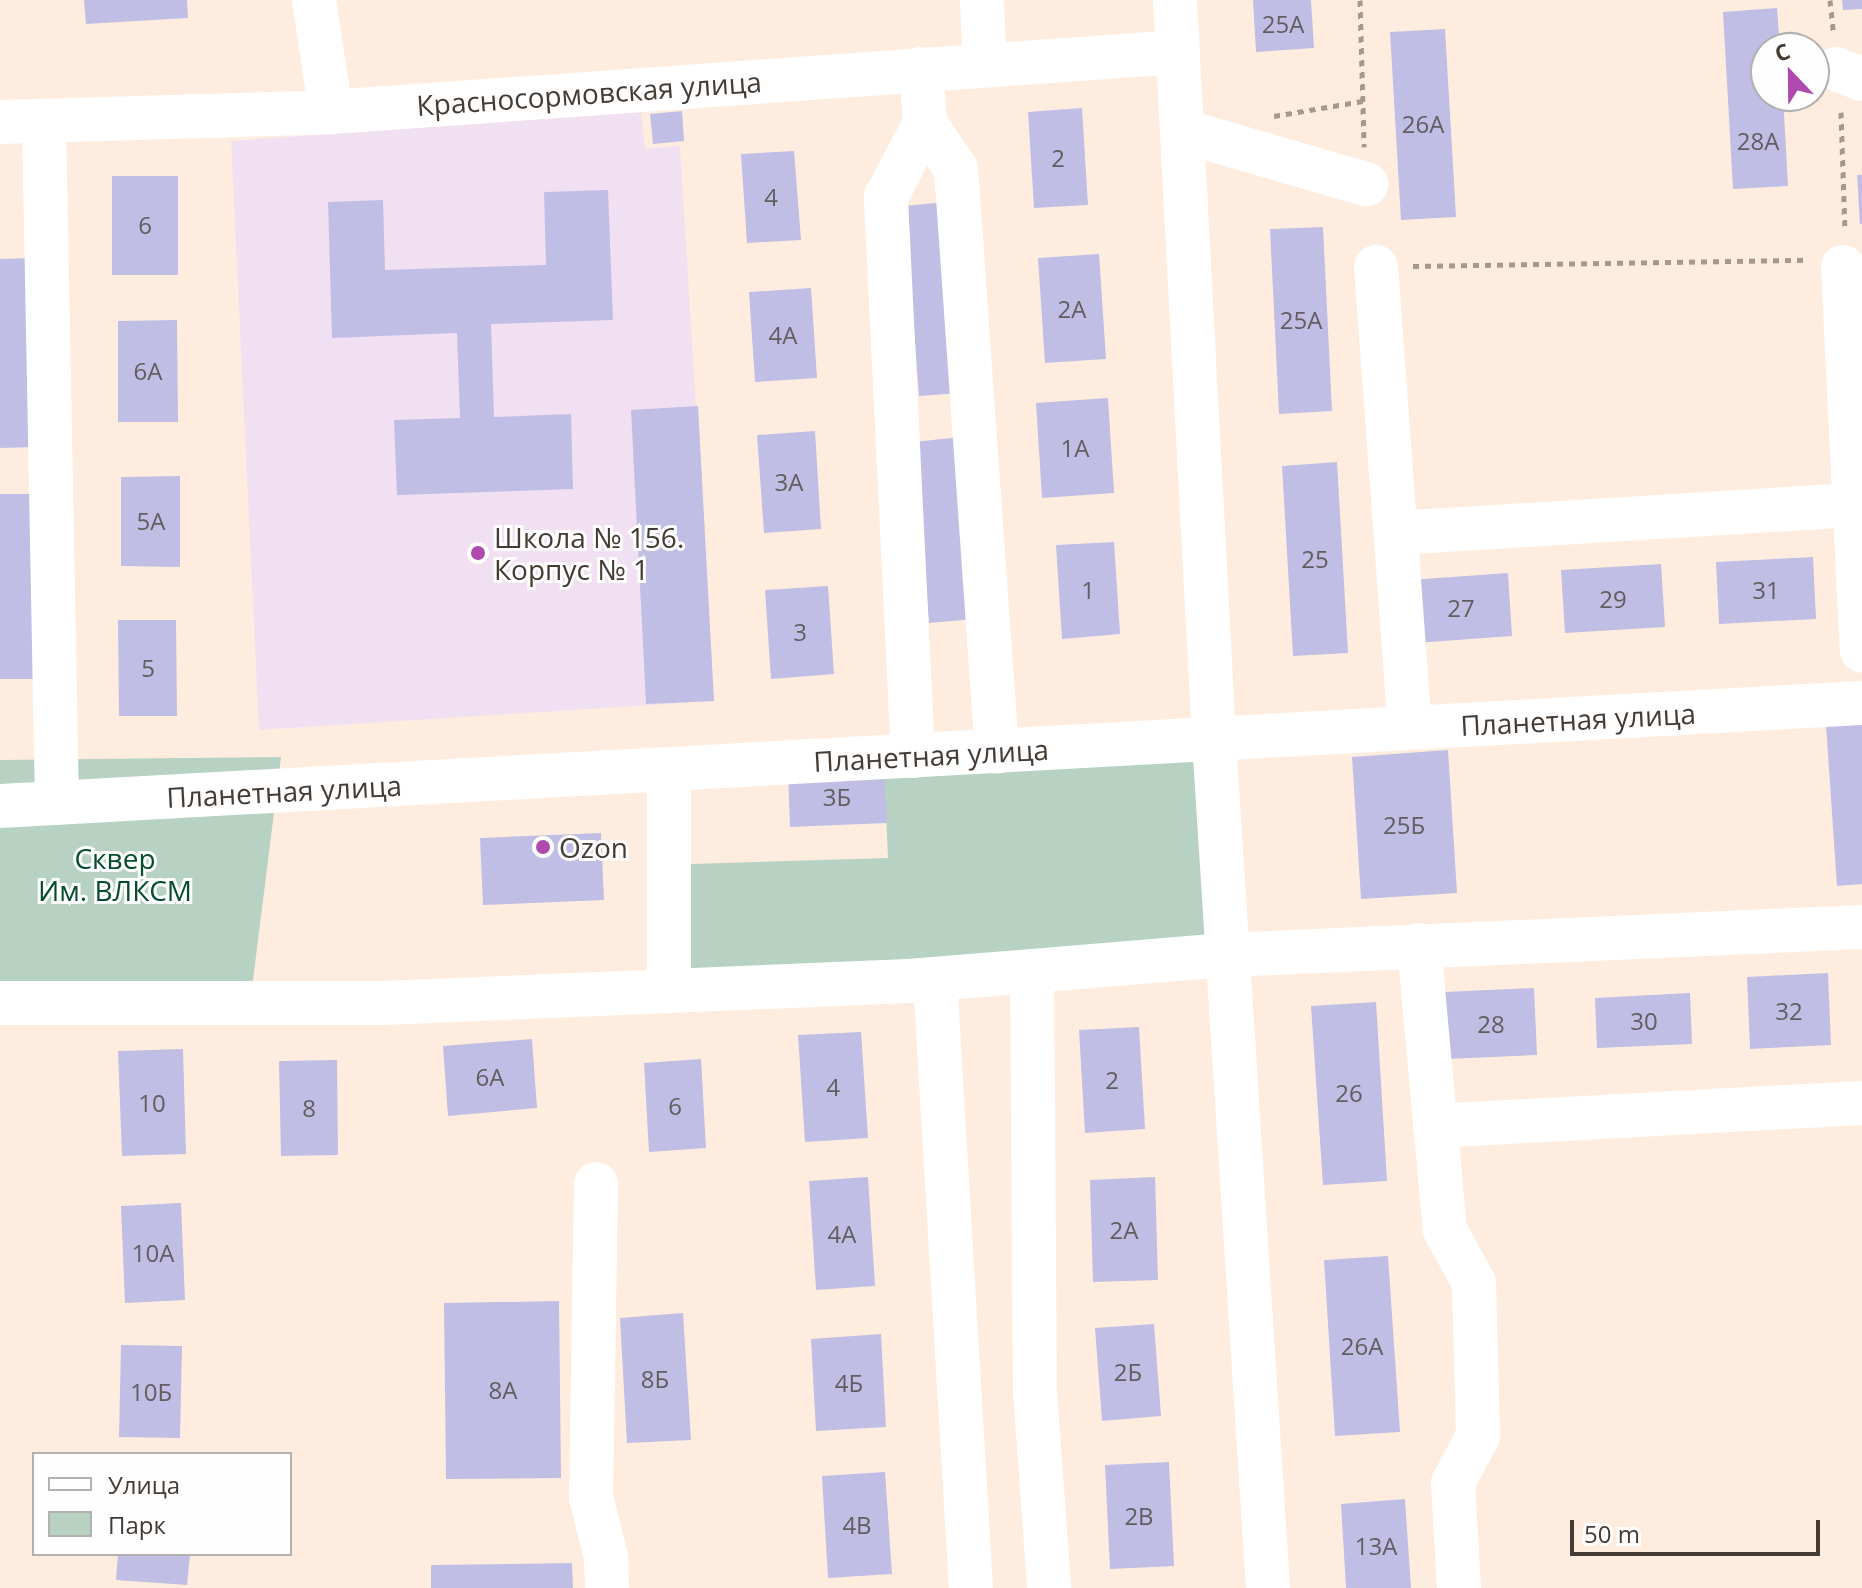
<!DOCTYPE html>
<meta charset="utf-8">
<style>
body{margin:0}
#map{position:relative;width:1862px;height:1588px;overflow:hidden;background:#feeddf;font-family:"Open Sans",sans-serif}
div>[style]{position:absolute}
.education>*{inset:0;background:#f1e0f2}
.green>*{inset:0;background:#b7d2c2}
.building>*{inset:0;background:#c0bee4}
.path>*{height:5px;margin-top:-2.5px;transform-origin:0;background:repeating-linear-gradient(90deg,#a5988d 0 6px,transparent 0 12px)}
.minor>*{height:44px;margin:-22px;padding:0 22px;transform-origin:22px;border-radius:22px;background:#fff}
.dots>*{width:22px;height:22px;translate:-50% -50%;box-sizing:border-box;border:4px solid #fefefe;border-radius:50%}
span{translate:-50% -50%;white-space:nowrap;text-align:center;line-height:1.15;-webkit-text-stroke:6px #fefefe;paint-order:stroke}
.number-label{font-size:24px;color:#635c60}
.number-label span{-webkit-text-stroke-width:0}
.street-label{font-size:28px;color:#443b34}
.poi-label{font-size:28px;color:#443b34}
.left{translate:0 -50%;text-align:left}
.park-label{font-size:28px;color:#064d2f}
.legend{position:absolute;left:32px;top:1452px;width:260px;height:104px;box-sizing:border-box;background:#fefefe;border:2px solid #b4b0ad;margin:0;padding:10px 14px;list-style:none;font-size:24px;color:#443b34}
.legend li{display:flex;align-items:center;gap:16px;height:40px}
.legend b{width:40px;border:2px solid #b4b0ad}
.north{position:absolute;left:1750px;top:32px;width:80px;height:80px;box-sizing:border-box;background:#fefefe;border:2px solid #b4b0ad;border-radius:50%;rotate:338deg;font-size:22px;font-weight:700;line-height:32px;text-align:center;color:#443b34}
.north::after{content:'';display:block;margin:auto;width:28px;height:36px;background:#ae49ae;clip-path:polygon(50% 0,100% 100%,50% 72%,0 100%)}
.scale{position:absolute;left:1570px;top:1520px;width:250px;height:36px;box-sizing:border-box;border:4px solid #443b34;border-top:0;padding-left:10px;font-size:24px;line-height:28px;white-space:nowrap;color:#443b34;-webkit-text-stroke:6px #fefefe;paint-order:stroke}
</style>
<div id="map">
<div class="education">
<div style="clip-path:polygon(641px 112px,645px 149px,680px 146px,714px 701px,259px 730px,231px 141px)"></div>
</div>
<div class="green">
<div style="clip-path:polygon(1197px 752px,1208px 943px,690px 978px,691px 864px,888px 858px,884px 767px)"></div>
<div style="clip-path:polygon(281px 757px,252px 988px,0 988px,0 760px)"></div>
</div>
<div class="building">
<div style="clip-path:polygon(84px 0,187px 0,188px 18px,86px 24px)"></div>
<div style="clip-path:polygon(1253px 0,1311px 0,1314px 48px,1256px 52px)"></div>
<div style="clip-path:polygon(1842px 0,1862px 0,1862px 9px,1843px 10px)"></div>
<div style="clip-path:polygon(1777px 8px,1780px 48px,1766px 48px,1766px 96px,1783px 96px,1788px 186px,1733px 189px,1723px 12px)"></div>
<div style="clip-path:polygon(1445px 29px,1456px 217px,1401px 220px,1390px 32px)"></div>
<div style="clip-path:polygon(1082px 108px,1088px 205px,1034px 208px,1028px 112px)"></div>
<div style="clip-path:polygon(682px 111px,684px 141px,653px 144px,650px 114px)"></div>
<div style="clip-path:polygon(794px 151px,801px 240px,747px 243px,741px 154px)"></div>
<div style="clip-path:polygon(1857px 175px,1862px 175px,1862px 224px,1860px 224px)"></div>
<div style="clip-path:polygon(112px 176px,178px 176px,178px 275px,112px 275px)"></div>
<div style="clip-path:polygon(608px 190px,613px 320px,491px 324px,494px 417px,571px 414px,573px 489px,397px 495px,394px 420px,460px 418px,457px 333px,332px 338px,328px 202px,383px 200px,385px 270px,546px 265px,544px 192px)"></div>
<div style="clip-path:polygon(945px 202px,959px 393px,919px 396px,905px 206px)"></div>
<div style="clip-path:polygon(1323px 227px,1332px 411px,1279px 414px,1270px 229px)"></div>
<div style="clip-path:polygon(1099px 254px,1106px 359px,1045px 363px,1038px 258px)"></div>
<div style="clip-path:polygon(31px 258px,36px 447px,0 448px,0 259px)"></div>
<div style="clip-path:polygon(811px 288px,817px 378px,755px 382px,749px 292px)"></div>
<div style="clip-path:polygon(177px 320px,178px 422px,118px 422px,118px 321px)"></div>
<div style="clip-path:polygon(1108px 398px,1114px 493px,1042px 498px,1036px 403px)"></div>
<div style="clip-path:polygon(698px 406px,714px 701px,646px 704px,631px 410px)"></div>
<div style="clip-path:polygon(815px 431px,821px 529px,764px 533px,757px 435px)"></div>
<div style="clip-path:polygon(960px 437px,974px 619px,929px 623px,914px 442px)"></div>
<div style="clip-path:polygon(1337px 462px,1348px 653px,1293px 656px,1282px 466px)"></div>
<div style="clip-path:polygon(180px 476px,180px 567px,121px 566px,121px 477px)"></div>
<div style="clip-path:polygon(0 494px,37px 494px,36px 679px,0 679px)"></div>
<div style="clip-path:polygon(1114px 542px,1120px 634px,1062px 639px,1056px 545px)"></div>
<div style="clip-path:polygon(1813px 557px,1816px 619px,1719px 624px,1716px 562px)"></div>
<div style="clip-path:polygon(1661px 564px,1665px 627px,1565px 633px,1561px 570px)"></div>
<div style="clip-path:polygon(1508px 573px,1512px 636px,1415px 643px,1410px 580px)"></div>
<div style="clip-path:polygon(828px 586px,834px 674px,771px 679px,765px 590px)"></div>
<div style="clip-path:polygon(118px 620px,176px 620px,177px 716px,119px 716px)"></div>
<div style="clip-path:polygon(1862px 723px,1862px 884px,1837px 886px,1826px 725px)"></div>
<div style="clip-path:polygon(1448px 750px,1457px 893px,1361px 899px,1352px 757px)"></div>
<div style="clip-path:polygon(884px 767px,887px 823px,790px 827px,788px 772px)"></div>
<div style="clip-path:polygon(601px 833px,604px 900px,483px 905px,480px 838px)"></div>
<div style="clip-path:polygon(1828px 973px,1831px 1045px,1750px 1049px,1747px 977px)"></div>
<div style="clip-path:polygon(1534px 988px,1537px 1055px,1448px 1059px,1445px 992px)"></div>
<div style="clip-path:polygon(1690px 993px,1692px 1044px,1597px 1048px,1595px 998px)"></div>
<div style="clip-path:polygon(1376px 1002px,1387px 1181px,1323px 1185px,1311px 1006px)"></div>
<div style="clip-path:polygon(1139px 1027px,1145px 1129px,1085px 1133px,1079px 1030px)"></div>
<div style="clip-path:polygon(861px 1032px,868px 1138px,805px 1142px,798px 1035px)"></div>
<div style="clip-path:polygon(532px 1039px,537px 1108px,448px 1116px,443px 1046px)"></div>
<div style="clip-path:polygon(183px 1049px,186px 1154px,122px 1156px,118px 1051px)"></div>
<div style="clip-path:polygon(701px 1059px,706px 1148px,649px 1152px,644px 1063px)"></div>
<div style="clip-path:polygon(337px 1060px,338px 1155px,281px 1156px,279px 1061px)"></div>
<div style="clip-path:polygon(868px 1177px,875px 1286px,816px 1290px,809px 1181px)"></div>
<div style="clip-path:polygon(1155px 1177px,1158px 1280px,1093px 1282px,1090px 1180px)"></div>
<div style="clip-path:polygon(181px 1203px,185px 1300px,125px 1303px,121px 1206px)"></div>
<div style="clip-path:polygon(1388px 1256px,1400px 1432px,1335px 1436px,1324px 1260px)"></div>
<div style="clip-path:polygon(559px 1301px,561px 1478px,446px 1479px,444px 1303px)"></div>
<div style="clip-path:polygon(683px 1313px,691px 1440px,627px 1443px,620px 1318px)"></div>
<div style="clip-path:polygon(1154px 1324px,1161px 1416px,1102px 1421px,1095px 1328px)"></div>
<div style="clip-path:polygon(881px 1334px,886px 1427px,816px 1431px,811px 1339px)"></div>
<div style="clip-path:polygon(121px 1345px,182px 1346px,180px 1438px,119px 1437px)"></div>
<div style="clip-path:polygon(1169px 1462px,1174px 1566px,1110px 1569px,1105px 1465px)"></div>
<div style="clip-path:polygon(885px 1472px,892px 1574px,828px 1578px,822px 1476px)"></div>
<div style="clip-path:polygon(1405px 1499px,1411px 1588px,1346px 1588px,1341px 1504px)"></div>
<div style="clip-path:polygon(118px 1554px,190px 1554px,187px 1585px,116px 1580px)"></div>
<div style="clip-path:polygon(572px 1563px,573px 1588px,431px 1588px,431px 1565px)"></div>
</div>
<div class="path">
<div style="left:1360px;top:0;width:147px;rotate:88.4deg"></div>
<div style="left:1830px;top:0;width:31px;rotate:84deg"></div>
<div style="left:1841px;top:112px;width:118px;rotate:88.1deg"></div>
<div style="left:1274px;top:116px;width:90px;rotate:-9.6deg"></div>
<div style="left:1413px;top:266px;width:394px;rotate:-0.9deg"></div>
</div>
<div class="minor">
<div style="left:314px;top:0;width:113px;rotate:81.4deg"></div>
<div style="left:982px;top:0;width:65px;rotate:87.4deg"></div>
<div style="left:1175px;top:0;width:741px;rotate:86.98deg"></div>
<div style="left:1214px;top:740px;width:850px;rotate:86.36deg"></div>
<div style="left:921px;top:69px;width:54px;rotate:85.8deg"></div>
<div style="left:925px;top:123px;width:55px;rotate:56deg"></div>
<div style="left:956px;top:169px;width:584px;rotate:85.98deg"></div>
<div style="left:1836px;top:69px;width:28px;rotate:21deg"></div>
<div style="left:44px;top:121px;width:682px;rotate:88.91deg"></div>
<div style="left:0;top:122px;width:331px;rotate:-1.7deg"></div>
<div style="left:331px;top:112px;width:849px;rotate:-4.05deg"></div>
<div style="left:1183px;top:131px;width:191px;rotate:16.2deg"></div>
<div style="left:1376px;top:267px;width:462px;rotate:85.8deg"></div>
<div style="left:1843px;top:267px;width:384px;rotate:87.2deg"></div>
<div style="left:1396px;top:533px;width:458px;rotate:-3.5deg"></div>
<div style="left:913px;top:756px;width:560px;rotate:-92.77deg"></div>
<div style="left:886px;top:197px;width:84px;rotate:-62.2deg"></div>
<div style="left:669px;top:770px;width:221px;rotate:90deg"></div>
<div style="left:0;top:806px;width:1865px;rotate:-3.17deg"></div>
<div style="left:1419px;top:945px;width:286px;rotate:84.8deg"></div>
<div style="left:1445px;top:1230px;width:60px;rotate:61.3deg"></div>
<div style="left:1474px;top:1283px;width:153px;rotate:88.5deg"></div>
<div style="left:1478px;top:1436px;width:53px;rotate:118deg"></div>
<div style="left:1453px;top:1483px;width:105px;rotate:86.7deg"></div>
<div style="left:1032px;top:971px;width:420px;rotate:89.6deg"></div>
<div style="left:1035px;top:1391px;width:197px;rotate:85.9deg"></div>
<div style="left:935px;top:979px;width:610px;rotate:86.62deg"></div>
<div style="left:0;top:1003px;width:383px"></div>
<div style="left:383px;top:1003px;width:526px;rotate:-2.4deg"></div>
<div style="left:909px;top:981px;width:320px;rotate:-4.7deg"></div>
<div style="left:1228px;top:955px;width:635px;rotate:-2.53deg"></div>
<div style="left:1435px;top:1126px;width:428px;rotate:-3.1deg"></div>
<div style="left:596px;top:1184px;width:313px;rotate:90.9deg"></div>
<div style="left:591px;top:1497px;width:62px;rotate:76deg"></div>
<div style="left:606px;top:1557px;width:31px;rotate:88deg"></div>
</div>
<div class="dots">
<div style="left:478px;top:553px;background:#ae49ae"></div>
<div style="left:543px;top:847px;background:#ae49ae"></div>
</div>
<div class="number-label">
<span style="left:1283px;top:24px">25А</span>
<span style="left:1423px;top:124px">26А</span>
<span style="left:1758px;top:141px">28А</span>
<span style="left:1058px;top:158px">2</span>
<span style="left:771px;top:197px">4</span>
<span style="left:145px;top:225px">6</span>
<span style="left:1072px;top:309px">2А</span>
<span style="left:1301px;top:320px">25А</span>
<span style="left:783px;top:335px">4А</span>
<span style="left:148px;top:371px">6А</span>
<span style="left:1075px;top:448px">1А</span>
<span style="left:789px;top:482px">3А</span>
<span style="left:151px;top:521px">5А</span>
<span style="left:1315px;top:559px">25</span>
<span style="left:1088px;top:590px">1</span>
<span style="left:1766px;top:590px">31</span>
<span style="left:1613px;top:599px">29</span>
<span style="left:1461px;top:608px">27</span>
<span style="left:800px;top:632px">3</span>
<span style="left:148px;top:668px">5</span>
<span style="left:837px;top:797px">3Б</span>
<span style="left:1404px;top:825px">25Б</span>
<span style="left:1789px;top:1011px">32</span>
<span style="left:1644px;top:1021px">30</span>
<span style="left:1491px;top:1024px">28</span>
<span style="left:490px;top:1077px">6А</span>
<span style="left:1112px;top:1080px">2</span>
<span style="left:833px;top:1087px">4</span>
<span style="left:1349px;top:1093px">26</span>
<span style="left:152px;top:1103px">10</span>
<span style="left:675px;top:1106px">6</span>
<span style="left:309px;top:1108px">8</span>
<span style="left:1124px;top:1230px">2А</span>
<span style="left:842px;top:1234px">4А</span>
<span style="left:153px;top:1253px">10А</span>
<span style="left:1362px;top:1346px">26А</span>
<span style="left:1128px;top:1372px">2Б</span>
<span style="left:655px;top:1379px">8Б</span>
<span style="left:849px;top:1383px">4Б</span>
<span style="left:503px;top:1390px">8А</span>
<span style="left:151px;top:1392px">10Б</span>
<span style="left:1139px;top:1516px">2В</span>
<span style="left:857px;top:1525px">4В</span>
<span style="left:1376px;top:1546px">13А</span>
</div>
<div class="street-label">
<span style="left:589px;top:93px;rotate:-4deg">Красносормовская улица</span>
<span style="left:1578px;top:719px;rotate:-3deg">Планетная улица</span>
<span style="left:931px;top:755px;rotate:-3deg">Планетная улица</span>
<span style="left:284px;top:791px;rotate:-3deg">Планетная улица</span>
</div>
<div class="poi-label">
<span class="left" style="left:494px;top:553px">Школа № 156.<br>Корпус № 1</span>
<span class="left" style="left:559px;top:847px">Ozon</span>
</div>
<div class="park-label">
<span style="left:115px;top:874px">Сквер<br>Им. ВЛКСМ</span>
</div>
<ul class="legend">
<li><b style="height:10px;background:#fff"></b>Улица</li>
<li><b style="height:22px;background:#b7d2c2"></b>Парк</li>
</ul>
<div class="north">С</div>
<div class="scale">50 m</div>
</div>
